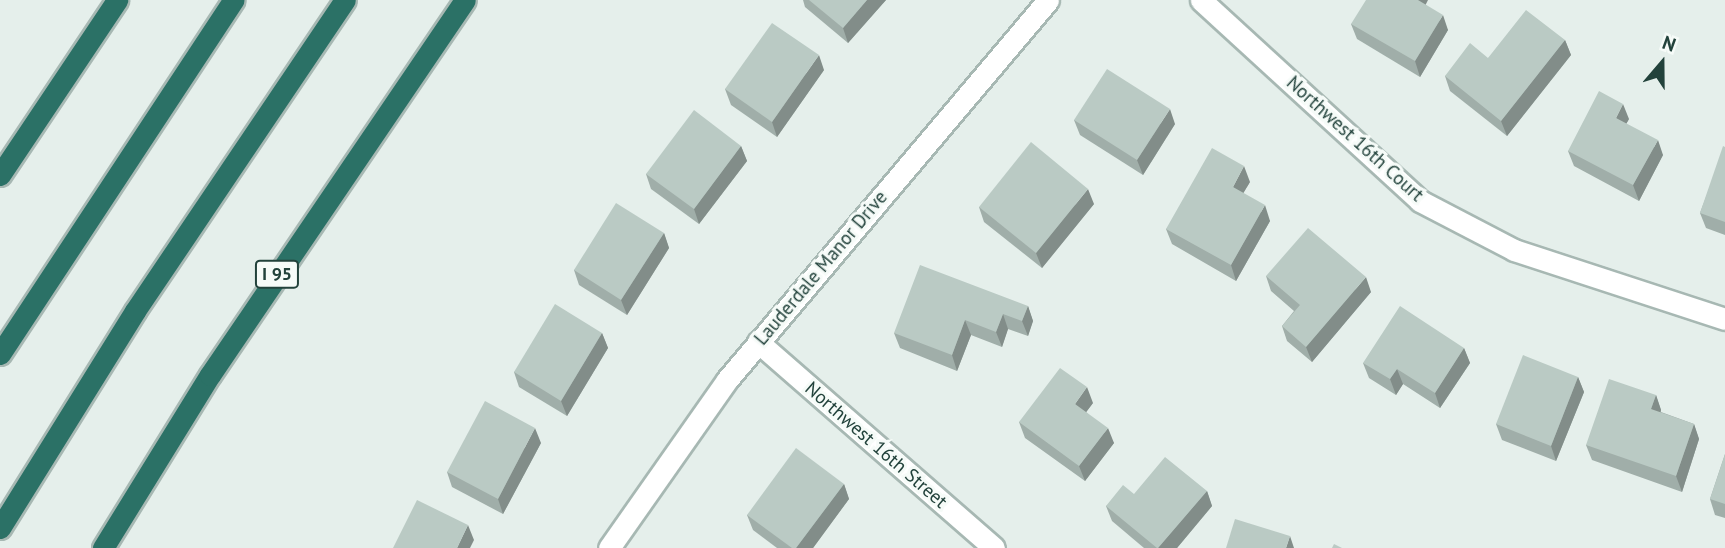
<!DOCTYPE html>
<style>
body{margin:0}
#map{position:relative;width:1725px;height:548px;overflow:hidden;background:#e5efeb;font-family:"PT Sans",sans-serif}
div>[style]{position:absolute}
.roads{filter:drop-shadow(2px 0 #a7b8b3) drop-shadow(-2px 0 #a7b8b3) drop-shadow(0 2px #a7b8b3) drop-shadow(0 -2px #a7b8b3)}
.street>*{height:21px;margin:-10.5px;padding:0 10.5px;transform-origin:10.5px;border-radius:10.5px;background:#fff}
.highway>*{height:21px;margin:-10.5px;padding:0 10.5px;transform-origin:10.5px;border-radius:10.5px;background:#2b7166}
.wall>*{inset:0;background:#a0aea9}
.shaded-wall>*{inset:0;background:#828d89}
.building>*{inset:0;background:#bacac4}
span{translate:-50% -50%;white-space:nowrap;text-align:center;line-height:1.15;-webkit-text-stroke:6px #f6fbf8;paint-order:stroke}
.shield-label span{padding:2px 5px;background:#f6fbf8;border:2px solid;border-radius:5px;-webkit-text-stroke-width:0}
.shield-label{font-size:18px;color:#22423b;font-weight:700}
.street-label{font-size:19px;color:#22423b}
.north{position:absolute;left:1627px;top:28px;width:70px;height:70px;-webkit-text-stroke:5px #f6fbf8;paint-order:stroke;rotate:20deg;font-size:19px;font-weight:700;line-height:28px;text-align:center;color:#22423b}
.north::after{content:'';display:block;margin:auto;width:24px;height:32px;background:#22423b;clip-path:polygon(50% 0,100% 100%,50% 72%,0 100%)}
</style>
<div id="map">
<div class="roads">
<div class="street">
<div style="left:1201px;top:0;width:297px;rotate:42.5deg"></div>
<div style="left:1420px;top:201px;width:106px;rotate:27.5deg"></div>
<div style="left:1514px;top:250px;width:222px;rotate:18.1deg"></div>
<div style="left:758px;top:342px;width:313px;rotate:41.1deg"></div>
<div style="left:609px;top:548px;width:205px;rotate:-54.9deg"></div>
<div style="left:727px;top:380px;width:497px;rotate:-49.8deg"></div>
</div>
<div class="highway">
<div style="left:0;top:175px;width:211px;rotate:-56.2deg"></div>
<div style="left:0;top:354px;width:424px;rotate:-56.6deg"></div>
<div style="left:0;top:528px;width:256px;rotate:-58.1deg"></div>
<div style="left:135px;top:311px;width:375px;rotate:-56deg"></div>
<div style="left:103px;top:548px;width:203px;rotate:-58.3deg"></div>
<div style="left:210px;top:375px;width:453px;rotate:-55.8deg"></div>
</div>
</div>
<div class="wall">
<div style="clip-path:polygon(803px 0,886px 0,848px 43px,805px 7px)"></div>
<div style="clip-path:polygon(1426px 5px,1448px 30px,1420px 77px,1357px 39px,1351px 24px)"></div>
<div style="clip-path:polygon(1565px 40px,1571px 55px,1507px 136px,1450px 91px,1445px 76px,1488px 58px)"></div>
<div style="clip-path:polygon(824px 70px,777px 137px,731px 105px,725px 89px)"></div>
<div style="clip-path:polygon(1629px 119px,1626px 124px,1663px 155px,1639px 201px,1574px 166px,1568px 151px)"></div>
<div style="clip-path:polygon(1074px 120px,1175px 124px,1143px 175px,1080px 135px)"></div>
<div style="clip-path:polygon(741px 146px,747px 161px,699px 224px,651px 189px,646px 174px)"></div>
<div style="clip-path:polygon(1725px 147px,1725px 235px,1706px 228px,1700px 213px)"></div>
<div style="clip-path:polygon(1250px 182px,1243px 193px,1270px 221px,1236px 281px,1172px 244px,1166px 229px)"></div>
<div style="clip-path:polygon(1094px 204px,1042px 268px,984px 222px,979px 207px)"></div>
<div style="clip-path:polygon(664px 233px,669px 248px,627px 315px,579px 285px,574px 270px)"></div>
<div style="clip-path:polygon(1266px 276px,1371px 292px,1312px 362px,1287px 341px,1282px 326px,1294px 311px,1271px 291px)"></div>
<div style="clip-path:polygon(1028px 306px,1033px 321px,1028px 336px,1008px 329px,1002px 347px,971px 335px,957px 371px,900px 348px,894px 333px)"></div>
<div style="clip-path:polygon(602px 333px,608px 348px,567px 416px,519px 387px,514px 372px)"></div>
<div style="clip-path:polygon(1464px 348px,1470px 363px,1440px 408px,1403px 384px,1396px 395px,1369px 378px,1363px 363px)"></div>
<div style="clip-path:polygon(1578px 377px,1584px 392px,1556px 461px,1502px 440px,1496px 424px)"></div>
<div style="clip-path:polygon(1656px 395px,1661px 410px,1661px 412px,1694px 424px,1699px 439px,1682px 492px,1592px 460px,1586px 445px)"></div>
<div style="clip-path:polygon(1093px 403px,1086px 412px,1114px 443px,1085px 481px,1025px 438px,1019px 422px)"></div>
<div style="clip-path:polygon(541px 443px,503px 514px,452px 487px,447px 472px)"></div>
<div style="clip-path:polygon(1725px 454px,1725px 518px,1715px 515px,1710px 499px)"></div>
<div style="clip-path:polygon(844px 484px,849px 499px,813px 548px,777px 548px,753px 530px,747px 515px)"></div>
<div style="clip-path:polygon(1207px 491px,1212px 506px,1177px 548px,1144px 548px,1112px 521px,1106px 506px,1134px 494px)"></div>
</div>
<div class="shaded-wall">
<div style="clip-path:polygon(867px 0,886px 0,848px 43px,843px 28px)"></div>
<div style="clip-path:polygon(1416px 0,1428px 0,1421px 14px)"></div>
<div style="clip-path:polygon(1443px 15px,1448px 30px,1420px 77px,1415px 61px)"></div>
<div style="clip-path:polygon(1565px 40px,1571px 55px,1507px 136px,1501px 121px)"></div>
<div style="clip-path:polygon(819px 55px,824px 70px,777px 137px,772px 122px)"></div>
<div style="clip-path:polygon(1623px 104px,1629px 119px,1621px 133px,1616px 118px)"></div>
<div style="clip-path:polygon(1170px 109px,1175px 124px,1143px 175px,1137px 160px)"></div>
<div style="clip-path:polygon(1658px 140px,1663px 155px,1639px 201px,1633px 185px)"></div>
<div style="clip-path:polygon(741px 146px,747px 161px,699px 224px,694px 209px)"></div>
<div style="clip-path:polygon(1244px 166px,1250px 182px,1238px 202px,1233px 187px)"></div>
<div style="clip-path:polygon(1088px 189px,1094px 204px,1042px 268px,1036px 253px)"></div>
<div style="clip-path:polygon(1265px 205px,1270px 221px,1236px 281px,1231px 265px)"></div>
<div style="clip-path:polygon(664px 233px,669px 248px,627px 315px,621px 300px)"></div>
<div style="clip-path:polygon(1366px 277px,1371px 292px,1312px 362px,1306px 347px)"></div>
<div style="clip-path:polygon(1028px 306px,1033px 321px,1028px 336px,1022px 321px)"></div>
<div style="clip-path:polygon(1003px 314px,1008px 329px,1002px 347px,996px 332px)"></div>
<div style="clip-path:polygon(965px 320px,971px 335px,957px 371px,952px 355px)"></div>
<div style="clip-path:polygon(602px 333px,608px 348px,567px 416px,561px 401px)"></div>
<div style="clip-path:polygon(1464px 348px,1470px 363px,1440px 408px,1435px 393px)"></div>
<div style="clip-path:polygon(1397px 369px,1403px 384px,1396px 395px,1390px 379px)"></div>
<div style="clip-path:polygon(1578px 377px,1584px 392px,1556px 461px,1551px 446px)"></div>
<div style="clip-path:polygon(1087px 387px,1093px 403px,1081px 419px,1075px 404px)"></div>
<div style="clip-path:polygon(1656px 395px,1661px 410px,1656px 424px,1651px 409px)"></div>
<div style="clip-path:polygon(1694px 424px,1699px 439px,1682px 492px,1676px 476px)"></div>
<div style="clip-path:polygon(535px 428px,541px 443px,503px 514px,498px 499px)"></div>
<div style="clip-path:polygon(1108px 428px,1114px 443px,1085px 481px,1079px 466px)"></div>
<div style="clip-path:polygon(844px 484px,849px 499px,813px 548px,796px 548px)"></div>
<div style="clip-path:polygon(1207px 491px,1212px 506px,1177px 548px,1158px 548px)"></div>
<div style="clip-path:polygon(468px 525px,474px 540px,470px 548px,457px 548px)"></div>
<div style="clip-path:polygon(1290px 536px,1294px 548px,1286px 548px)"></div>
</div>
<div class="building">
<div style="clip-path:polygon(809px 0,867px 0,843px 28px)"></div>
<div style="clip-path:polygon(1366px 0,1418px 0,1443px 15px,1415px 61px,1351px 24px)"></div>
<div style="clip-path:polygon(1526px 10px,1565px 40px,1501px 121px,1445px 76px,1470px 43px,1488px 58px)"></div>
<div style="clip-path:polygon(772px 23px,819px 55px,772px 122px,725px 89px)"></div>
<div style="clip-path:polygon(1107px 69px,1170px 109px,1137px 160px,1074px 120px)"></div>
<div style="clip-path:polygon(1599px 91px,1623px 104px,1616px 118px,1658px 140px,1633px 185px,1568px 151px)"></div>
<div style="clip-path:polygon(694px 110px,741px 146px,694px 209px,646px 174px)"></div>
<div style="clip-path:polygon(1031px 142px,1088px 189px,1036px 253px,979px 207px)"></div>
<div style="clip-path:polygon(1723px 146px,1725px 147px,1725px 222px,1700px 213px)"></div>
<div style="clip-path:polygon(1212px 148px,1244px 166px,1233px 187px,1265px 205px,1231px 265px,1166px 229px)"></div>
<div style="clip-path:polygon(616px 203px,664px 233px,621px 300px,574px 270px)"></div>
<div style="clip-path:polygon(1308px 228px,1366px 277px,1306px 347px,1282px 326px,1300px 305px,1266px 276px)"></div>
<div style="clip-path:polygon(920px 265px,1028px 306px,1022px 321px,1003px 314px,996px 332px,965px 320px,952px 355px,894px 333px)"></div>
<div style="clip-path:polygon(555px 304px,602px 333px,561px 401px,514px 372px)"></div>
<div style="clip-path:polygon(1400px 306px,1464px 348px,1435px 393px,1397px 369px,1390px 379px,1363px 363px)"></div>
<div style="clip-path:polygon(1523px 355px,1578px 377px,1551px 446px,1496px 424px)"></div>
<div style="clip-path:polygon(1060px 368px,1087px 387px,1075px 404px,1108px 428px,1079px 466px,1019px 422px)"></div>
<div style="clip-path:polygon(1609px 379px,1656px 395px,1651px 409px,1694px 424px,1676px 476px,1586px 445px)"></div>
<div style="clip-path:polygon(485px 401px,535px 428px,498px 499px,447px 472px)"></div>
<div style="clip-path:polygon(796px 448px,844px 484px,796px 548px,792px 548px,747px 515px)"></div>
<div style="clip-path:polygon(1725px 454px,1725px 504px,1710px 499px)"></div>
<div style="clip-path:polygon(1165px 457px,1207px 491px,1158px 548px,1157px 548px,1106px 506px,1123px 485px,1134px 494px)"></div>
<div style="clip-path:polygon(417px 500px,468px 525px,457px 548px,393px 548px)"></div>
<div style="clip-path:polygon(1235px 519px,1290px 536px,1286px 548px,1226px 548px)"></div>
<div style="clip-path:polygon(1334px 544px,1342px 548px,1332px 548px)"></div>
</div>
<div class="shield-label">
<span style="left:277px;top:274px">I 95</span>
</div>
<div class="street-label">
<span style="left:1355px;top:139px;rotate:42deg">Northwest 16th Court</span>
<span style="left:821px;top:268px;rotate:-50deg">Lauderdale Manor Drive</span>
<span style="left:876px;top:445px;rotate:41deg">Northwest 16th Street</span>
</div>
<div class="north">N</div>
</div>
